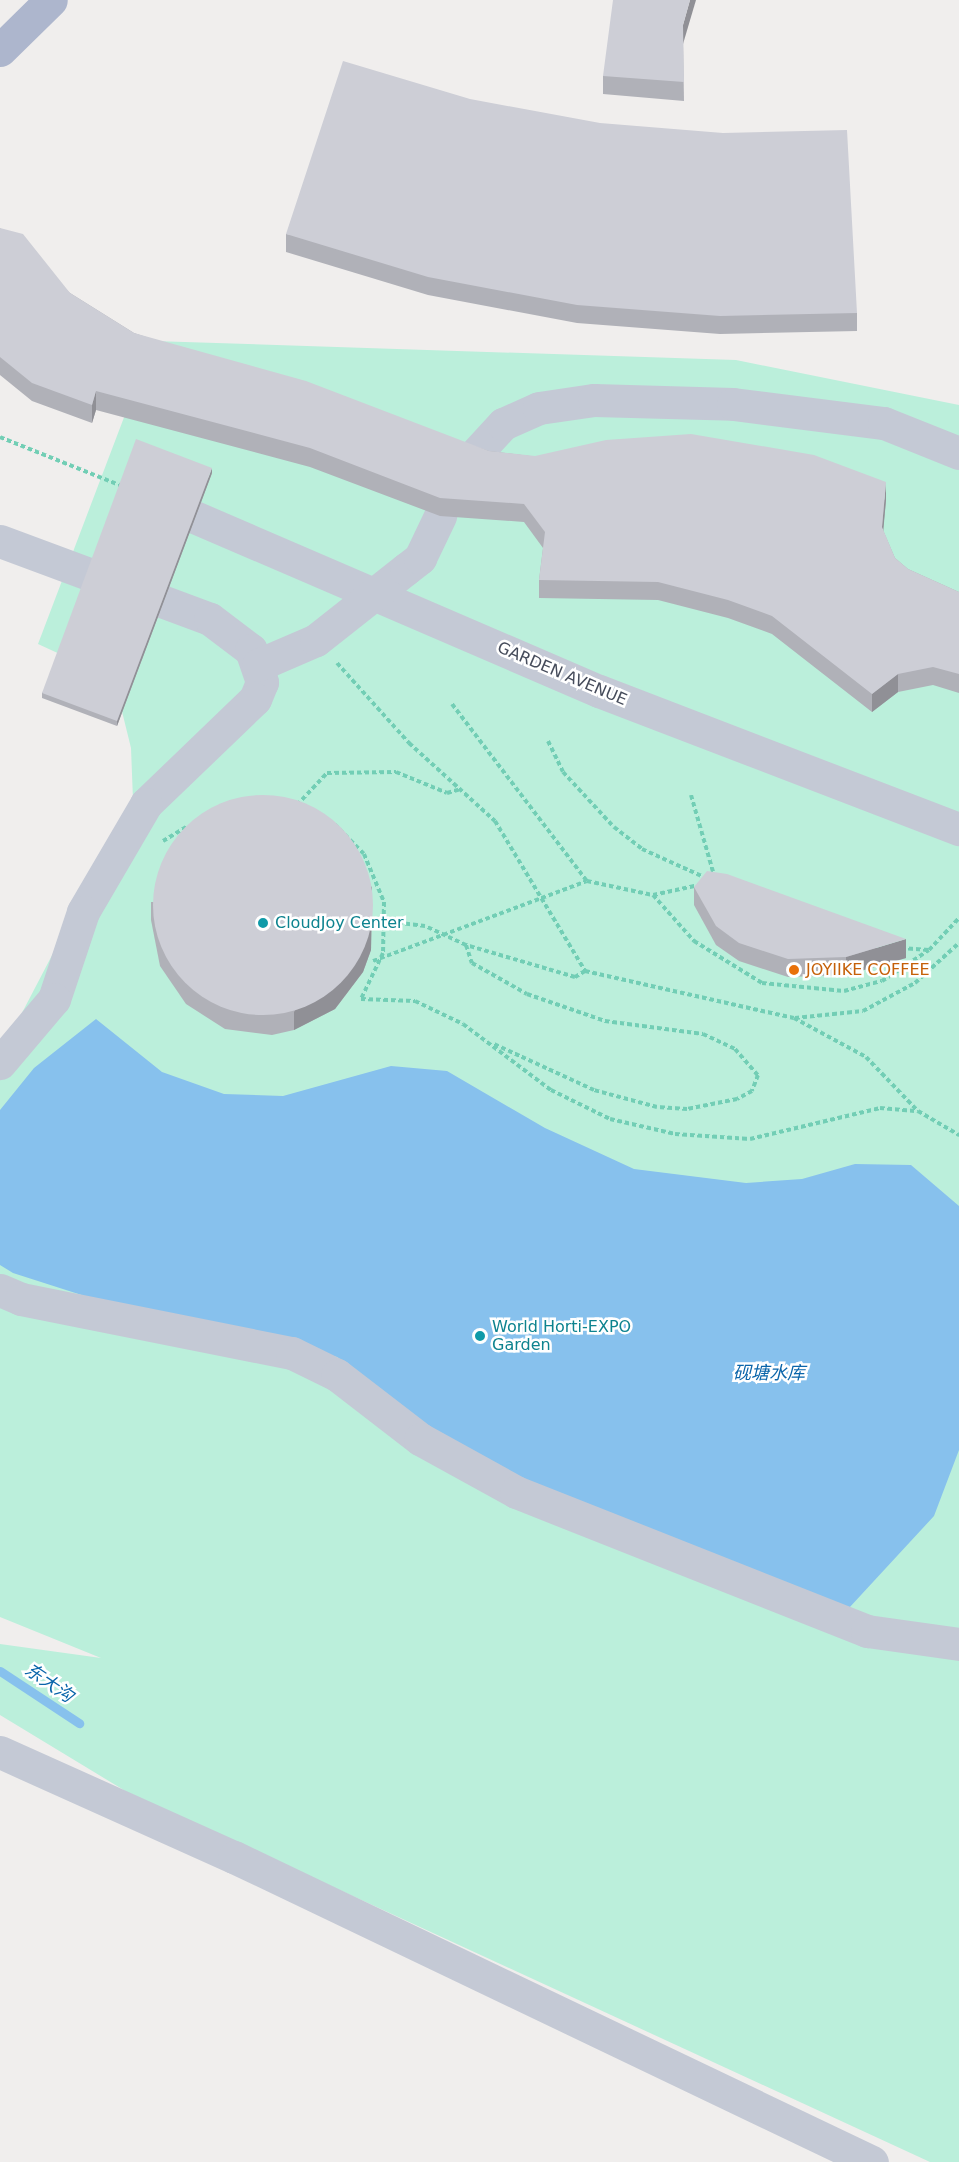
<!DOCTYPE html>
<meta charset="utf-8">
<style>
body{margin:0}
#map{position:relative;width:959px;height:2162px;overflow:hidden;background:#f0eeed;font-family:"DejaVu Sans","Noto Sans SC",sans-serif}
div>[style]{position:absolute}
.green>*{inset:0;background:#bbefdb}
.water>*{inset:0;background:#87c1ed}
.stream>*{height:9px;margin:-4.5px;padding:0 4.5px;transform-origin:4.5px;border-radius:4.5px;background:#87c1ed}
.path>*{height:4px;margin-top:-2px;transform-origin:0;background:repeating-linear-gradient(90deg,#72ceb5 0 4.5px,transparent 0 7.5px)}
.minor>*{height:33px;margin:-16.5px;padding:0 16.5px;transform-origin:16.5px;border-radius:16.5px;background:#c4c9d5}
.major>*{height:33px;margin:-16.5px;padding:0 16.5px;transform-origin:16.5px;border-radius:16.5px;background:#adb6cd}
.path-bridge>*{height:4px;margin-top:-2px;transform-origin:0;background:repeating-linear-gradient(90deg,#72ceb5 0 4.5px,transparent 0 7.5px)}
.wall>*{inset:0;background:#b0b1b8}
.shaded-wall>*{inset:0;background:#909096}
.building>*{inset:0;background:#cdced6}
.round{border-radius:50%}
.dots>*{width:16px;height:16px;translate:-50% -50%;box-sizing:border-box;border:3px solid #fff;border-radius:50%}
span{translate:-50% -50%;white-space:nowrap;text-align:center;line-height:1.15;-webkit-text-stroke:5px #fff;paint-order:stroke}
.street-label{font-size:16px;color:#464c5b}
.culture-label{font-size:16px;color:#0d838f}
.left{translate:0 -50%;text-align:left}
.food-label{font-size:16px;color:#c56008}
.water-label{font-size:18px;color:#0a65aa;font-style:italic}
</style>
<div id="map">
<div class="green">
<div style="clip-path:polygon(153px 341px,736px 360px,959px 405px,959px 2162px,930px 2162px,127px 1792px,0 1715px,0 1644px,101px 1658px,0 1617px,0 1055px,133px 800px,131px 748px,114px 679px,38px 644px)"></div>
</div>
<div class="water">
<div style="clip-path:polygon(96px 1019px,162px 1072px,224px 1094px,283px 1096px,391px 1066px,447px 1071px,545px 1128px,634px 1169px,746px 1183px,802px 1179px,855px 1164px,911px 1165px,959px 1206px,959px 1450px,934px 1516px,849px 1608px,458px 1458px,337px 1357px,119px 1307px,13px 1273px,0 1265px,0 1110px,34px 1068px)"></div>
</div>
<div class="stream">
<div style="left:0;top:1671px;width:95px;rotate:33.4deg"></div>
</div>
<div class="path">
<div style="left:0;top:437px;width:131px;rotate:21.9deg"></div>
<div style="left:337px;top:663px;width:108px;rotate:48deg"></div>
<div style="left:409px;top:743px;width:116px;rotate:42.2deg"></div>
<div style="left:495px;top:821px;width:175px;rotate:59deg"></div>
<div style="left:585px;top:971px;width:12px;rotate:149deg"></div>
<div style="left:575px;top:977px;width:114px;rotate:-163.6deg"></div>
<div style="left:466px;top:945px;width:45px;rotate:-155.1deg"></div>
<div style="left:425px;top:926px;width:39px;rotate:-173deg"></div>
<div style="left:452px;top:704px;width:223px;rotate:52.7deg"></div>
<div style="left:587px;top:881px;width:67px;rotate:12deg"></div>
<div style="left:653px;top:895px;width:62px;rotate:48.3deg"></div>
<div style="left:694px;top:941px;width:80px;rotate:31.7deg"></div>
<div style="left:762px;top:983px;width:82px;rotate:5.6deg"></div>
<div style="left:844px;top:991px;width:39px;rotate:-15deg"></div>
<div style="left:882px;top:981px;width:56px;rotate:-33.4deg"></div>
<div style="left:929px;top:950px;width:44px;rotate:-46.8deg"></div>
<div style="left:548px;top:741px;width:34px;rotate:64deg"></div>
<div style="left:563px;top:772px;width:75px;rotate:47.2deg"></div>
<div style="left:614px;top:827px;width:36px;rotate:38deg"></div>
<div style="left:642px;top:849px;width:70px;rotate:24.4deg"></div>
<div style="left:691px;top:795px;width:83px;rotate:74deg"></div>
<div style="left:297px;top:805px;width:44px;rotate:-46.8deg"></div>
<div style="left:327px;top:773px;width:69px;rotate:-0.8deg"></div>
<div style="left:396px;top:772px;width:55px;rotate:22.4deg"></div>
<div style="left:447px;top:793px;width:15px;rotate:-16deg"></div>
<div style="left:334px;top:824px;width:42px;rotate:45deg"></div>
<div style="left:364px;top:854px;width:52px;rotate:67.4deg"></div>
<div style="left:384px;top:902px;width:51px;rotate:91.1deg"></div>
<div style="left:383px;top:953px;width:51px;rotate:115.6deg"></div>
<div style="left:361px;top:999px;width:54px;rotate:2.1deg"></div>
<div style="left:415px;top:1001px;width:53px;rotate:25.6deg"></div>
<div style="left:463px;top:1024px;width:110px;rotate:36.9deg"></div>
<div style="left:551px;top:1090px;width:66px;rotate:26.2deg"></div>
<div style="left:610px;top:1119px;width:67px;rotate:13deg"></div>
<div style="left:675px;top:1134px;width:75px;rotate:3.8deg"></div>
<div style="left:750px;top:1139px;width:134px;rotate:-13.4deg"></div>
<div style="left:880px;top:1108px;width:38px;rotate:5deg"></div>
<div style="left:918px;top:1111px;width:48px;rotate:30.3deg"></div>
<div style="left:163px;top:841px;width:29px;rotate:-31deg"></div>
<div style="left:653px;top:895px;width:47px;rotate:-12.3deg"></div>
<div style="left:466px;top:945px;width:19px;rotate:72deg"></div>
<div style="left:472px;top:963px;width:63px;rotate:29.4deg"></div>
<div style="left:527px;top:994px;width:83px;rotate:19.1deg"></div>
<div style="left:605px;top:1021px;width:99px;rotate:7.6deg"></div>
<div style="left:703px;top:1034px;width:35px;rotate:25deg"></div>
<div style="left:735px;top:1049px;width:35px;rotate:49deg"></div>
<div style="left:758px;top:1075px;width:17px;rotate:111deg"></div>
<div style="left:752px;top:1091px;width:17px;rotate:152deg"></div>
<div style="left:737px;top:1099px;width:51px;rotate:168.7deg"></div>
<div style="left:687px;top:1109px;width:30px;rotate:-176deg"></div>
<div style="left:657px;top:1107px;width:65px;rotate:-164.9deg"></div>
<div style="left:594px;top:1090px;width:110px;rotate:-155.3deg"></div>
<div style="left:901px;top:948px;width:28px;rotate:4deg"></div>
<div style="left:585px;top:971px;width:214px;rotate:12.7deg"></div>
<div style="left:794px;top:1018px;width:82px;rotate:28.4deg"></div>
<div style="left:866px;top:1057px;width:75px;rotate:46.1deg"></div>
<div style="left:795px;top:1018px;width:68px;rotate:-5.9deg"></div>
<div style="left:863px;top:1011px;width:59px;rotate:-28.3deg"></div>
<div style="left:915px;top:983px;width:59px;rotate:-42.3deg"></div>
</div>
<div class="minor">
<div style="left:468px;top:462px;width:52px;rotate:-47.4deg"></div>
<div style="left:503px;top:424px;width:39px;rotate:-24deg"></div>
<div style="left:539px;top:408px;width:56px;rotate:-8.3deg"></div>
<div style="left:594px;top:400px;width:139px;rotate:1.6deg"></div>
<div style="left:733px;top:404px;width:152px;rotate:7.2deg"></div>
<div style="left:884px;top:423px;width:81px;rotate:21.8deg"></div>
<div style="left:169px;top:506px;width:468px;rotate:23.3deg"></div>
<div style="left:599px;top:691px;width:386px;rotate:21deg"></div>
<div style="left:0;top:541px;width:224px;rotate:20.4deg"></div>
<div style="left:210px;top:619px;width:51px;rotate:37.1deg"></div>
<div style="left:251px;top:650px;width:34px;rotate:71deg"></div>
<div style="left:262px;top:682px;width:18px;rotate:112deg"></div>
<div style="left:255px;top:699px;width:151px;rotate:136.1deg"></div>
<div style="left:146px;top:804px;width:125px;rotate:120.3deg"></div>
<div style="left:83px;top:912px;width:92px;rotate:108.4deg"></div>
<div style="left:54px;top:999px;width:84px;rotate:130.2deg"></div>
<div style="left:258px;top:665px;width:63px;rotate:-23.3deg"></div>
<div style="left:316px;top:640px;width:115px;rotate:-38.3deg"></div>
<div style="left:406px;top:569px;width:18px;rotate:-38deg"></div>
<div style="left:420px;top:558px;width:47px;rotate:-64.5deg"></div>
<div style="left:0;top:1290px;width:23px;rotate:23deg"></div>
<div style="left:21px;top:1299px;width:276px;rotate:11.3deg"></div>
<div style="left:292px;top:1353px;width:50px;rotate:26.1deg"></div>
<div style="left:337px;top:1375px;width:105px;rotate:37.6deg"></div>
<div style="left:420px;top:1439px;width:110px;rotate:28.9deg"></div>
<div style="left:516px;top:1492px;width:378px;rotate:21.6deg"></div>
<div style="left:867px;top:1631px;width:93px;rotate:8deg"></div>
<div style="left:0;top:1752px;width:256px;rotate:24.2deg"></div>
<div style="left:234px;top:1857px;width:707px;rotate:25.55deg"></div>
</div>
<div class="major">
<div style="left:0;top:50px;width:71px;rotate:-44.4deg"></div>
</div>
<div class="path-bridge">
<div style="left:373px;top:961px;width:228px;rotate:-20.5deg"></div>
</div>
<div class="wall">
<div style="clip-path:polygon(683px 42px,684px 101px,603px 94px,603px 76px)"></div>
<div style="clip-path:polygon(0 228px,70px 293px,134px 333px,489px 451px,886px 500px,883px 530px,895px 558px,908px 569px,959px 592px,959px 693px,933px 685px,898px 692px,872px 712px,772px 634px,728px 618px,658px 600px,539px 598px,539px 580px,543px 548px,524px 522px,440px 516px,310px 467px,96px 410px,92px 423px,32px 401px,0 375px)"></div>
<div style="clip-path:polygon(286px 234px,857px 313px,857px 331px,720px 334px,577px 323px,428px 295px,286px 252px)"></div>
<div style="clip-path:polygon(212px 473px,117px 726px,42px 698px,42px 693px)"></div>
<div style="clip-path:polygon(694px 887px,906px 958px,846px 975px,788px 977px,739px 961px,716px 945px,694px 905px)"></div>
<div style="clip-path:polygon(151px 902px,372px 904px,371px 950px,363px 972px,335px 1009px,294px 1030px,272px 1035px,225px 1029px,186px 1004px,160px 966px,151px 920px)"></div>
</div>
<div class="shaded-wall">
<div style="clip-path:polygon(690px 0,696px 0,683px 44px,683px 25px)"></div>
<div style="clip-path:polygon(96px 391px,96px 410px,92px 423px,92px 405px)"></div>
<div style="clip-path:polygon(212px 468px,212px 473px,117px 726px,117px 721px)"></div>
<div style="clip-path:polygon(886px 482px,886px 500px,882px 545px,882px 527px)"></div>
<div style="clip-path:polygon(898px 674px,898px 692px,872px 712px,872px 694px)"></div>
<div style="clip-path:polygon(372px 886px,371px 950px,363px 972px,335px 1009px,294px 1030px,294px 1012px)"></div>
<div style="clip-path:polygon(906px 939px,906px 958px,846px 975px,846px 957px)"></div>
</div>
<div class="building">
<div style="clip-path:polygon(613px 0,690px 0,683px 25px,684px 82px,603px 76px)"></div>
<div style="clip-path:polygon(343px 61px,470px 99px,600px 123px,723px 133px,847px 130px,857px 313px,720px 316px,577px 305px,428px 277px,286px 234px)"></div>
<div style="clip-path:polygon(0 228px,23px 234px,70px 293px,134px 333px,306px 381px,489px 451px,535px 456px,606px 440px,691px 434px,814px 455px,886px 482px,882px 527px,895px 558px,908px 569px,959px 592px,959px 674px,933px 667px,898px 674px,872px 694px,772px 616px,728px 600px,658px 582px,539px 580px,545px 532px,524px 504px,440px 498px,310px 448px,96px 391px,92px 405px,32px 383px,0 357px)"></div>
<div style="clip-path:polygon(136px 439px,212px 468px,117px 721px,42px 693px)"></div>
<div class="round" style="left:153px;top:795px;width:220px;height:220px"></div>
<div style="clip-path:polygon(707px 871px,727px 874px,906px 939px,846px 957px,788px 959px,739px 943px,716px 926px,694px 887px)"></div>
</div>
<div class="dots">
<div style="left:263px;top:923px;background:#0f9aa8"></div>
<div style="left:794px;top:970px;background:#e8710a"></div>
<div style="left:480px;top:1336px;background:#0f9aa8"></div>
</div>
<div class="street-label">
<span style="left:562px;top:674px;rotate:23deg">GARDEN AVENUE</span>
</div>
<div class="culture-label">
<span class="left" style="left:275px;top:923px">CloudJoy Center</span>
<span class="left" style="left:492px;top:1336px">World Horti-EXPO<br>Garden</span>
</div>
<div class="food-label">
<span class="left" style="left:806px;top:970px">JOYIIKE COFFEE</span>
</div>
<div class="water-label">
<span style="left:769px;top:1373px">砚塘水库</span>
<span style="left:49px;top:1683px;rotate:34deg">东大沟</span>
</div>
</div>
